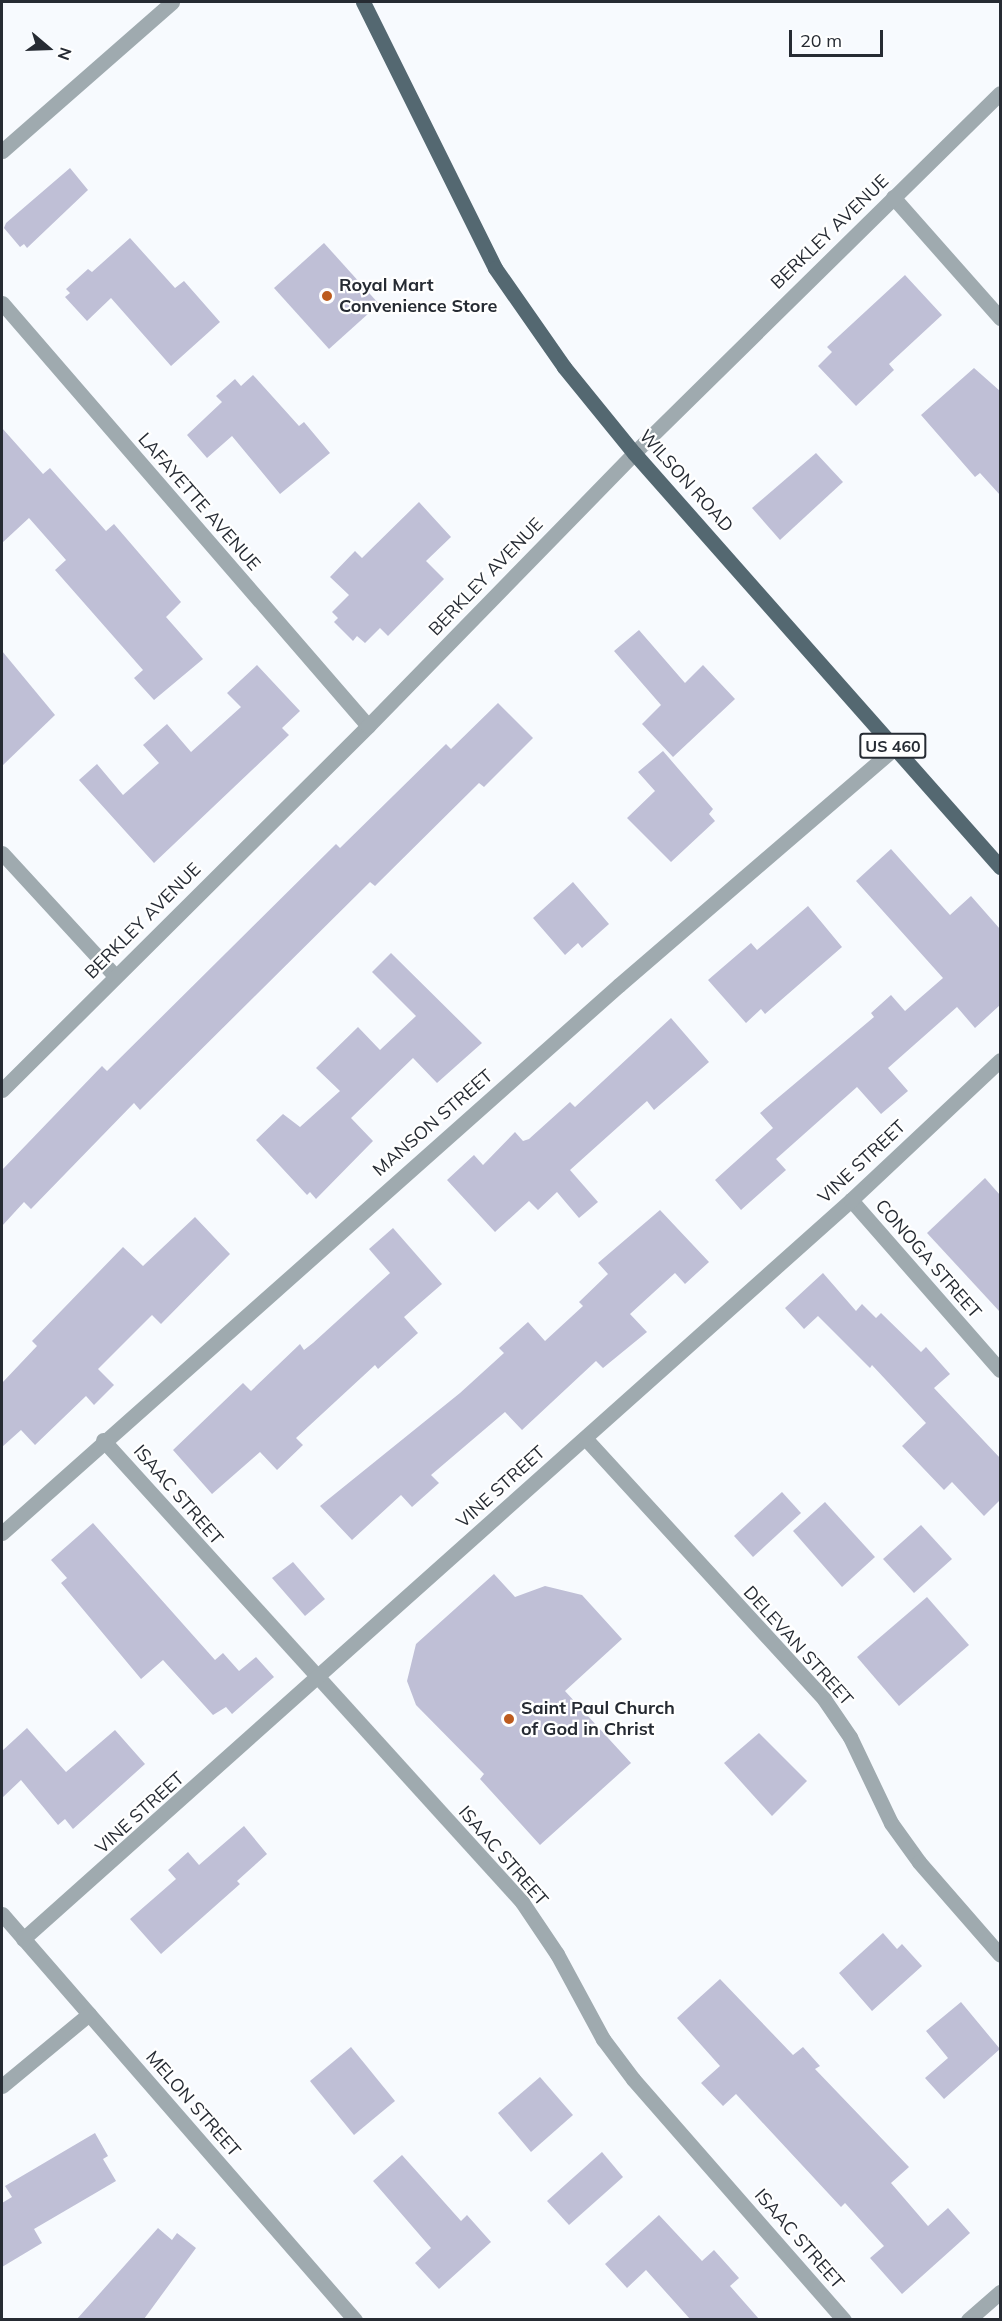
<!DOCTYPE html>
<style>
body{margin:0}
#map{position:relative;width:1002px;height:2321px;overflow:hidden;background:#f7fafe;font-family:Mulish,sans-serif}
div>[style]{position:absolute}
.building>*{inset:0;background:#bfbfd6}
.minor>*{height:15px;margin:-7.5px;padding:0 7.5px;transform-origin:7.5px;border-radius:7.5px;background:#9faaaf}
.major>*{height:15px;margin:-7.5px;padding:0 7.5px;transform-origin:7.5px;border-radius:7.5px;background:#546871}
.dots>*{width:16px;height:16px;translate:-50% -50%;box-sizing:border-box;border:3px solid #fff;border-radius:50%}
span{translate:-50% -50%;white-space:nowrap;text-align:center;line-height:1.15;-webkit-text-stroke:4.5px #fff;paint-order:stroke}
.shield-label span{padding:2px 4px;background:#fff;border:2px solid;border-radius:4px;-webkit-text-stroke-width:0}
.shield-label{font-size:16px;color:#262b33;font-weight:700}
.street-label{font-size:18px;color:#262b33}
.poi-label{font-size:18px;color:#262b33;font-weight:700}
.left{translate:0 -50%;text-align:left}
.frame{position:absolute;inset:0;border:3px solid #262b33;pointer-events:none}
.north{position:absolute;left:18px;top:18px;width:60px;height:60px;-webkit-text-stroke:4px #fff;paint-order:stroke;rotate:109deg;font-size:16px;font-weight:700;line-height:24px;text-align:center;color:#262b33}
.north::after{content:'';display:block;margin:auto;width:21px;height:27px;background:#262b33;clip-path:polygon(50% 0,100% 100%,50% 72%,0 100%)}
.scale{position:absolute;left:789px;top:30px;width:94px;height:27px;box-sizing:border-box;border:3px solid #262b33;border-top:0;padding-left:8px;font-size:18px;line-height:21px;white-space:nowrap;color:#262b33;-webkit-text-stroke:4px #fff;paint-order:stroke}
</style>
<div id="map">
<div class="building">
<div style="clip-path:polygon(70px 168px,88px 190px,27px 248px,24px 244px,20px 247px,4px 228px,6px 223px)"></div>
<div style="clip-path:polygon(130px 238px,175px 288px,184px 281px,220px 322px,171px 366px,111px 298px,87px 321px,65px 297px,70px 293px,66px 289px,88px 269px,92px 272px)"></div>
<div style="clip-path:polygon(324px 243px,379px 304px,329px 349px,274px 288px)"></div>
<div style="clip-path:polygon(905px 275px,942px 315px,889px 364px,894px 370px,856px 406px,818px 366px,832px 352px,827px 347px)"></div>
<div style="clip-path:polygon(974px 368px,1000px 391px,1000px 495px,980px 473px,975px 477px,921px 415px)"></div>
<div style="clip-path:polygon(253px 375px,299px 426px,304px 422px,330px 453px,280px 494px,232px 436px,207px 458px,187px 435px,222px 402px,216px 396px,235px 379px,241px 386px)"></div>
<div style="clip-path:polygon(2px 428px,43px 474px,50px 468px,106px 531px,114px 524px,181px 602px,166px 617px,203px 659px,154px 700px,134px 678px,143px 670px,55px 570px,66px 560px,29px 518px,2px 543px)"></div>
<div style="clip-path:polygon(816px 453px,843px 482px,780px 540px,752px 508px)"></div>
<div style="clip-path:polygon(419px 502px,451px 537px,426px 561px,444px 579px,388px 636px,380px 628px,365px 643px,357px 636px,353px 641px,334px 622px,338px 618px,332px 612px,349px 595px,330px 577px,355px 551px,362px 558px)"></div>
<div style="clip-path:polygon(639px 630px,685px 683px,703px 665px,735px 699px,673px 757px,642px 724px,661px 705px,614px 651px)"></div>
<div style="clip-path:polygon(2px 651px,55px 715px,2px 766px)"></div>
<div style="clip-path:polygon(257px 665px,300px 711px,282px 728px,289px 735px,154px 863px,79px 780px,97px 764px,123px 795px,159px 763px,143px 745px,167px 724px,191px 752px,241px 707px,227px 693px)"></div>
<div style="clip-path:polygon(498px 703px,533px 738px,484px 787px,479px 783px,375px 886px,370px 882px,140px 1110px,134px 1103px,31px 1209px,24px 1202px,2px 1226px,2px 1170px,102px 1066px,107px 1071px,336px 844px,340px 848px,446px 744px,451px 749px)"></div>
<div style="clip-path:polygon(663px 751px,713px 809px,709px 814px,715px 821px,671px 862px,627px 818px,655px 791px,638px 772px)"></div>
<div style="clip-path:polygon(891px 849px,950px 915px,971px 896px,1000px 929px,1000px 1005px,975px 1028px,957px 1007px,888px 1068px,908px 1091px,881px 1114px,857px 1087px,776px 1159px,786px 1170px,741px 1210px,715px 1180px,773px 1128px,760px 1113px,874px 1017px,871px 1013px,891px 995px,905px 1011px,943px 978px,856px 881px)"></div>
<div style="clip-path:polygon(573px 882px,609px 924px,582px 948px,578px 943px,565px 955px,533px 918px)"></div>
<div style="clip-path:polygon(808px 906px,842px 947px,765px 1014px,761px 1009px,746px 1023px,708px 980px,751px 943px,757px 950px)"></div>
<div style="clip-path:polygon(391px 953px,482px 1043px,437px 1083px,413px 1058px,351px 1118px,373px 1141px,316px 1199px,310px 1192px,307px 1195px,256px 1140px,283px 1114px,300px 1127px,340px 1091px,316px 1068px,358px 1027px,380px 1050px,416px 1016px,372px 972px)"></div>
<div style="clip-path:polygon(671px 1018px,709px 1062px,654px 1110px,647px 1101px,570px 1170px,598px 1202px,579px 1218px,557px 1192px,538px 1210px,529px 1201px,495px 1232px,447px 1180px,474px 1155px,483px 1165px,515px 1132px,523px 1141px,529px 1139px,570px 1102px,575px 1107px)"></div>
<div style="clip-path:polygon(985px 1178px,1000px 1195px,1000px 1312px,927px 1233px)"></div>
<div style="clip-path:polygon(660px 1210px,709px 1262px,685px 1284px,675px 1273px,630px 1314px,647px 1332px,603px 1368px,596px 1361px,522px 1430px,505px 1412px,431px 1475px,439px 1483px,412px 1507px,401px 1495px,352px 1540px,320px 1506px,460px 1393px,504px 1353px,499px 1348px,528px 1322px,545px 1341px,583px 1306px,579px 1302px,608px 1274px,598px 1263px)"></div>
<div style="clip-path:polygon(195px 1217px,230px 1254px,161px 1324px,152px 1315px,98px 1369px,114px 1385px,94px 1405px,86px 1396px,35px 1445px,21px 1430px,2px 1447px,2px 1383px,37px 1346px,32px 1341px,123px 1247px,143px 1266px)"></div>
<div style="clip-path:polygon(393px 1228px,442px 1284px,404px 1317px,418px 1333px,378px 1369px,375px 1365px,296px 1438px,303px 1445px,277px 1470px,260px 1452px,212px 1494px,173px 1450px,243px 1383px,251px 1391px,300px 1344px,304px 1350px,313px 1343px,390px 1273px,369px 1249px)"></div>
<div style="clip-path:polygon(823px 1273px,856px 1311px,862px 1304px,876px 1318px,881px 1313px,921px 1352px,926px 1347px,950px 1374px,934px 1388px,1000px 1458px,1000px 1500px,984px 1516px,952px 1482px,944px 1490px,902px 1446px,926px 1423px,872px 1365px,870px 1368px,818px 1316px,804px 1329px,785px 1308px)"></div>
<div style="clip-path:polygon(782px 1492px,801px 1513px,753px 1557px,734px 1536px)"></div>
<div style="clip-path:polygon(825px 1502px,875px 1557px,842px 1587px,793px 1531px)"></div>
<div style="clip-path:polygon(93px 1523px,215px 1660px,223px 1653px,239px 1671px,256px 1657px,274px 1677px,232px 1714px,226px 1707px,213px 1715px,163px 1660px,141px 1679px,61px 1583px,67px 1578px,51px 1560px)"></div>
<div style="clip-path:polygon(921px 1525px,952px 1559px,914px 1593px,883px 1559px)"></div>
<div style="clip-path:polygon(293px 1562px,325px 1599px,305px 1616px,272px 1578px)"></div>
<div style="clip-path:polygon(494px 1574px,515px 1597px,545px 1586px,582px 1595px,622px 1639px,565px 1691px,631px 1763px,540px 1845px,480px 1779px,484px 1774px,416px 1705px,407px 1681px,416px 1644px)"></div>
<div style="clip-path:polygon(927px 1597px,969px 1645px,899px 1706px,857px 1657px)"></div>
<div style="clip-path:polygon(27px 1728px,66px 1772px,115px 1730px,145px 1764px,73px 1829px,65px 1819px,58px 1825px,21px 1780px,2px 1798px,2px 1751px)"></div>
<div style="clip-path:polygon(759px 1733px,807px 1781px,772px 1816px,724px 1763px)"></div>
<div style="clip-path:polygon(244px 1826px,267px 1854px,237px 1881px,240px 1884px,161px 1954px,130px 1919px,176px 1879px,168px 1870px,188px 1852px,199px 1865px)"></div>
<div style="clip-path:polygon(883px 1933px,897px 1949px,902px 1944px,922px 1966px,872px 2011px,839px 1973px)"></div>
<div style="clip-path:polygon(720px 1979px,793px 2055px,803px 2047px,820px 2066px,815px 2069px,909px 2167px,891px 2183px,928px 2226px,948px 2208px,970px 2233px,902px 2294px,870px 2258px,884px 2246px,845px 2203px,841px 2207px,736px 2094px,723px 2106px,701px 2083px,720px 2066px,677px 2018px)"></div>
<div style="clip-path:polygon(961px 2002px,1000px 2049px,944px 2099px,925px 2078px,948px 2058px,926px 2031px)"></div>
<div style="clip-path:polygon(351px 2047px,395px 2101px,354px 2135px,310px 2081px)"></div>
<div style="clip-path:polygon(540px 2077px,573px 2115px,531px 2152px,498px 2113px)"></div>
<div style="clip-path:polygon(95px 2133px,108px 2156px,103px 2159px,116px 2181px,34px 2229px,42px 2243px,2px 2267px,2px 2203px,12px 2197px,5px 2186px)"></div>
<div style="clip-path:polygon(602px 2152px,623px 2177px,569px 2225px,547px 2201px)"></div>
<div style="clip-path:polygon(402px 2155px,461px 2221px,467px 2215px,491px 2242px,439px 2289px,415px 2263px,431px 2248px,373px 2181px)"></div>
<div style="clip-path:polygon(659px 2215px,702px 2261px,714px 2250px,739px 2278px,730px 2286px,759px 2319px,690px 2319px,646px 2270px,627px 2288px,605px 2264px)"></div>
<div style="clip-path:polygon(158px 2228px,172px 2240px,177px 2233px,196px 2248px,144px 2319px,77px 2319px)"></div>
</div>
<div class="minor">
<div style="left:2px;top:151px;width:226px;rotate:-41.2deg"></div>
<div style="left:893px;top:197px;width:162px;rotate:48.5deg"></div>
<div style="left:2px;top:303px;width:559px;rotate:49.13deg"></div>
<div style="left:2px;top:853px;width:167px;rotate:47.4deg"></div>
<div style="left:2px;top:1090px;width:516px;rotate:-44.84deg"></div>
<div style="left:368px;top:726px;width:381px;rotate:-45.7deg"></div>
<div style="left:634px;top:453px;width:513px;rotate:-44.53deg"></div>
<div style="left:851px;top:1200px;width:226px;rotate:48.8deg"></div>
<div style="left:585px;top:1438px;width:354px;rotate:47.5deg"></div>
<div style="left:824px;top:1699px;width:46px;rotate:55.6deg"></div>
<div style="left:850px;top:1737px;width:95px;rotate:64.5deg"></div>
<div style="left:891px;top:1823px;width:48px;rotate:54.3deg"></div>
<div style="left:919px;top:1862px;width:123px;rotate:48.9deg"></div>
<div style="left:103px;top:1440px;width:624px;rotate:47.79deg"></div>
<div style="left:522px;top:1902px;width:63px;rotate:56.1deg"></div>
<div style="left:557px;top:1954px;width:97px;rotate:61.6deg"></div>
<div style="left:603px;top:2039px;width:50px;rotate:53.1deg"></div>
<div style="left:633px;top:2079px;width:320px;rotate:48.8deg"></div>
<div style="left:2px;top:1533px;width:825px;rotate:-41.61deg"></div>
<div style="left:619px;top:985px;width:364px;rotate:-40.7deg"></div>
<div style="left:2px;top:1914px;width:538px;rotate:48.99deg"></div>
<div style="left:23px;top:1939px;width:1110px;rotate:-41.75deg"></div>
<div style="left:851px;top:1200px;width:204px;rotate:-43.2deg"></div>
<div style="left:2px;top:2086px;width:113px;rotate:-39.6deg"></div>
<div style="left:968px;top:2320px;width:43px;rotate:-41.2deg"></div>
</div>
<div class="major">
<div style="left:363px;top:2px;width:297px;rotate:63.6deg"></div>
<div style="left:495px;top:268px;width:121px;rotate:55.1deg"></div>
<div style="left:564px;top:367px;width:111px;rotate:50.9deg"></div>
<div style="left:634px;top:453px;width:553px;rotate:48.52deg"></div>
</div>
<div class="dots">
<div style="left:327px;top:296px;background:#bd5b1e"></div>
<div style="left:509px;top:1719px;background:#bd5b1e"></div>
</div>
<div class="shield-label">
<span style="left:893px;top:746px">US 460</span>
</div>
<div class="street-label">
<span style="left:830px;top:232px;rotate:-44deg">BERKLEY AVENUE</span>
<span style="left:686px;top:481px;rotate:48deg">WILSON ROAD</span>
<span style="left:199px;top:502px;rotate:49deg">LAFAYETTE AVENUE</span>
<span style="left:486px;top:577px;rotate:-46deg">BERKLEY AVENUE</span>
<span style="left:143px;top:921px;rotate:-45deg">BERKLEY AVENUE</span>
<span style="left:433px;top:1123px;rotate:-41deg">MANSON STREET</span>
<span style="left:862px;top:1162px;rotate:-43deg">VINE STREET</span>
<span style="left:928px;top:1259px;rotate:49deg">CONOGA STREET</span>
<span style="left:501px;top:1487px;rotate:-42deg">VINE STREET</span>
<span style="left:178px;top:1495px;rotate:49deg">ISAAC STREET</span>
<span style="left:798px;top:1646px;rotate:48deg">DELEVAN STREET</span>
<span style="left:140px;top:1813px;rotate:-42deg">VINE STREET</span>
<span style="left:503px;top:1856px;rotate:49deg">ISAAC STREET</span>
<span style="left:193px;top:2104px;rotate:49deg">MELON STREET</span>
<span style="left:799px;top:2239px;rotate:49deg">ISAAC STREET</span>
</div>
<div class="poi-label">
<span class="left" style="left:339px;top:296px">Royal Mart<br>Convenience Store</span>
<span class="left" style="left:521px;top:1719px">Saint Paul Church<br>of God in Christ</span>
</div>
<div class="frame"></div>
<div class="north">N</div>
<div class="scale">20 m</div>
</div>
